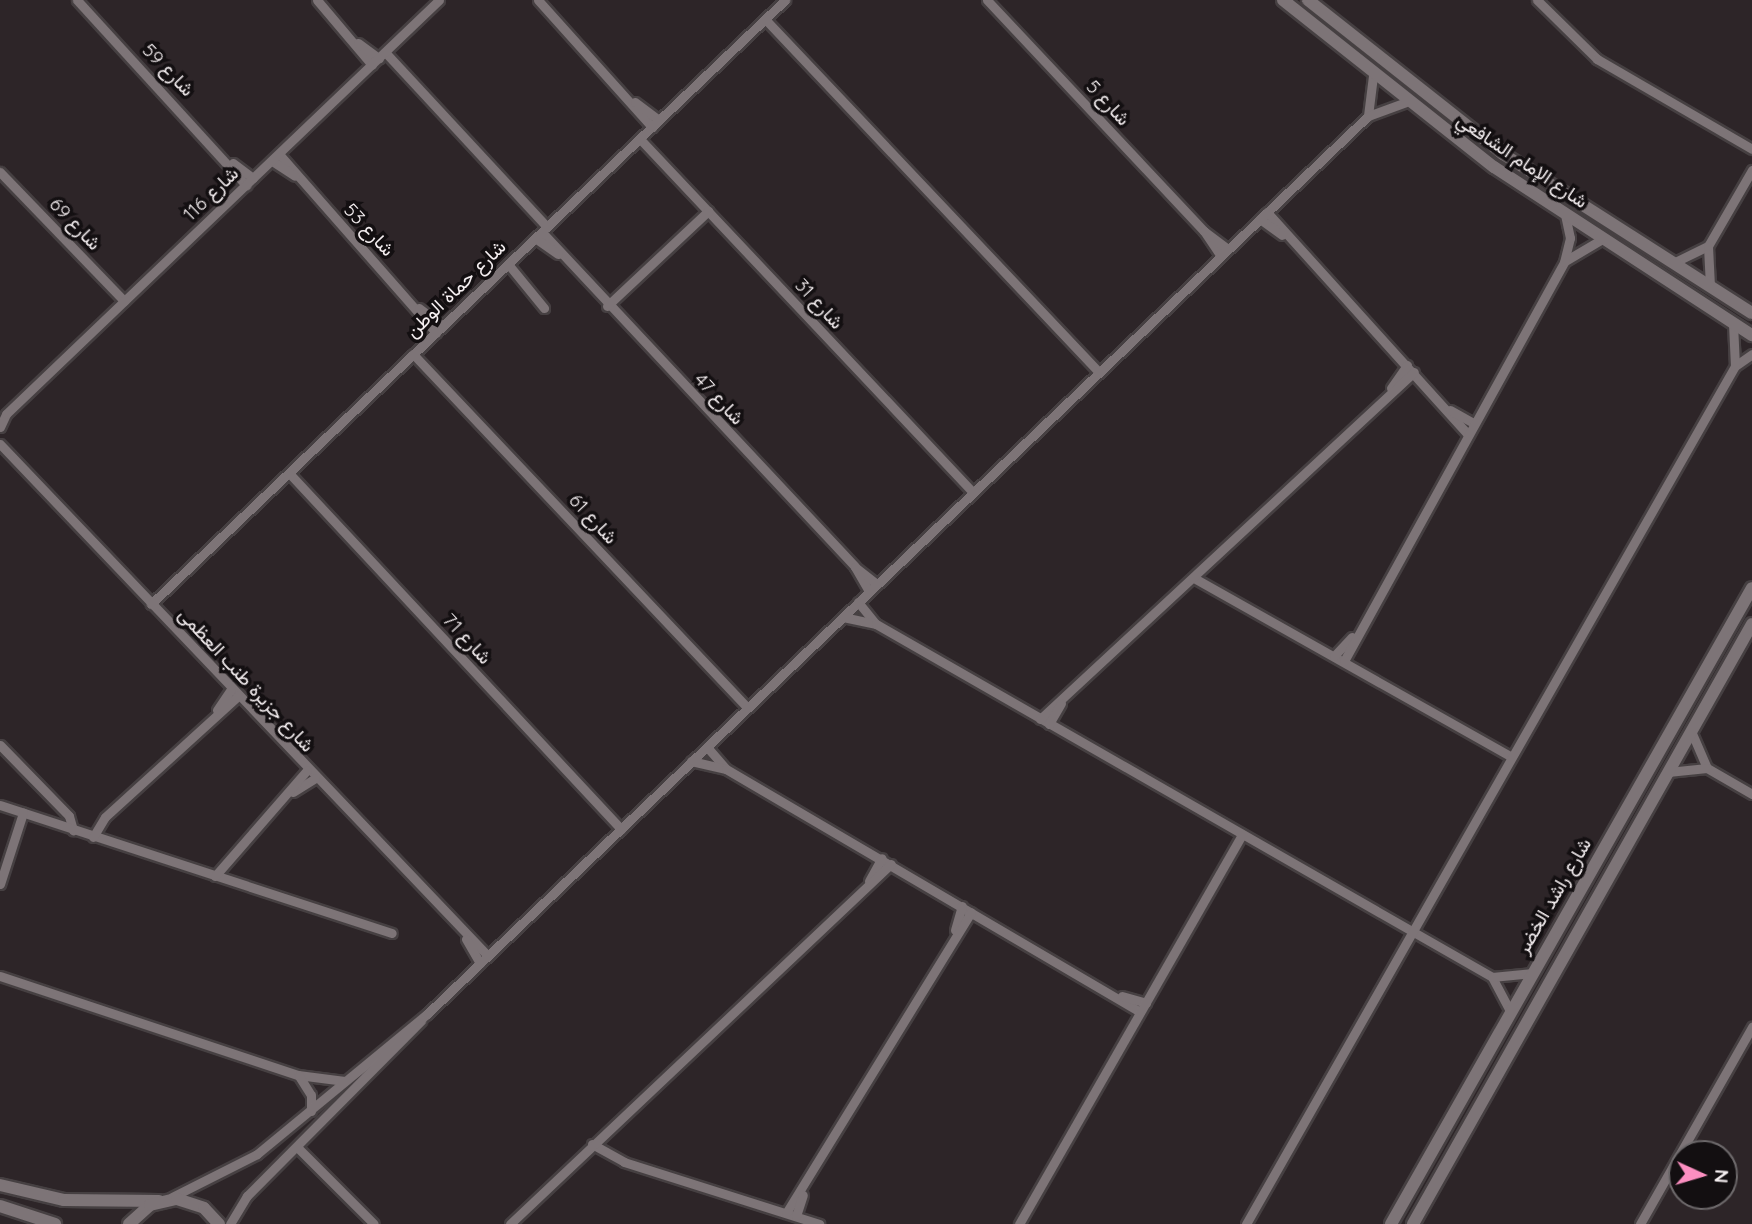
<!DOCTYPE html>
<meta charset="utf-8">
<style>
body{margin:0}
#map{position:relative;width:1752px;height:1224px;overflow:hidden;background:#2d2528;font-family:Quicksand,Vazirmatn,sans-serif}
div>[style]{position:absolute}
.roads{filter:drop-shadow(2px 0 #464042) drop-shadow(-2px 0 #464042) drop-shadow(0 2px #464042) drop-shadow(0 -2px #464042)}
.street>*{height:9px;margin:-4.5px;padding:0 4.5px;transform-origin:4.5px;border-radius:4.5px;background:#7d7477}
.secondary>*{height:12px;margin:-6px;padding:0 6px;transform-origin:6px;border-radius:6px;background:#7d7477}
span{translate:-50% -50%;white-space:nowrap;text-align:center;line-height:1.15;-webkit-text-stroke:7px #130f11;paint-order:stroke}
.street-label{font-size:19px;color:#f5eff1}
.north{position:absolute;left:1668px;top:1140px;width:70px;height:70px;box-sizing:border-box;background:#130f11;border:2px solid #6d696b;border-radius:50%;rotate:94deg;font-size:19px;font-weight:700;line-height:28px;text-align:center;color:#f5eff1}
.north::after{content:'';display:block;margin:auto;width:24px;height:32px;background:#fc8fc1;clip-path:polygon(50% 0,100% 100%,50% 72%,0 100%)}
</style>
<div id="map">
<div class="roads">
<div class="street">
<div style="left:77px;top:0;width:251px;rotate:47.6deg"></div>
<div style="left:317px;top:0;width:85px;rotate:49.8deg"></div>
<div style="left:538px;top:0;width:171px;rotate:48.1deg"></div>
<div style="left:987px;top:0;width:317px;rotate:46.8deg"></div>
<div style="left:1204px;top:231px;width:30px;rotate:56deg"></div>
<div style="left:1537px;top:0;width:84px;rotate:44.5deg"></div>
<div style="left:1597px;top:59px;width:179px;rotate:30.1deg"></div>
<div style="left:765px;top:19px;width:486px;rotate:46.6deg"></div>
<div style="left:358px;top:43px;width:26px;rotate:36deg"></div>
<div style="left:385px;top:52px;width:238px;rotate:47.2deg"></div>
<div style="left:635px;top:102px;width:30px;rotate:37deg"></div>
<div style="left:1368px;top:116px;width:40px;rotate:-82.9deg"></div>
<div style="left:640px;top:139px;width:485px;rotate:46.7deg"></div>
<div style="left:279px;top:154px;width:238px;rotate:48.7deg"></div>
<div style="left:272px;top:161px;width:27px;rotate:33deg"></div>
<div style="left:233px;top:163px;width:25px;rotate:37deg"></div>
<div style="left:0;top:172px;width:179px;rotate:46.1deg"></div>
<div style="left:1267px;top:212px;width:298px;rotate:47.9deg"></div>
<div style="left:1260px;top:219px;width:27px;rotate:36deg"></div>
<div style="left:1204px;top:231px;width:30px;rotate:37deg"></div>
<div style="left:542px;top:232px;width:458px;rotate:46.9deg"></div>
<div style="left:855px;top:567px;width:28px;rotate:60deg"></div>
<div style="left:535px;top:238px;width:28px;rotate:35deg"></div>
<div style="left:1565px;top:261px;width:45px;rotate:-30.5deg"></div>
<div style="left:1673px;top:263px;width:39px;rotate:-26deg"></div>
<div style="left:508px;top:264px;width:57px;rotate:50.7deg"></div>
<div style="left:1710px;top:286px;width:40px;rotate:-92.9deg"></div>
<div style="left:1708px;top:246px;width:88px;rotate:-59.9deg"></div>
<div style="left:607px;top:306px;width:139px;rotate:-43.2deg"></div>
<div style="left:419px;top:308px;width:30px;rotate:37deg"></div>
<div style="left:413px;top:354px;width:487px;rotate:46.6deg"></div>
<div style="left:1735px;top:366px;width:21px;rotate:-35deg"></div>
<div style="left:1391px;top:388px;width:28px;rotate:-55deg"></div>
<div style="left:1450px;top:410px;width:26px;rotate:29deg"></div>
<div style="left:0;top:427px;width:14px;rotate:-65deg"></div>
<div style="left:6px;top:414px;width:599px;rotate:-43.71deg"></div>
<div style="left:0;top:444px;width:707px;rotate:46.37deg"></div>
<div style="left:289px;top:473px;width:487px;rotate:47deg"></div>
<div style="left:855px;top:567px;width:28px;rotate:38deg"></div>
<div style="left:1194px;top:578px;width:363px;rotate:29.4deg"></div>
<div style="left:858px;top:602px;width:28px;rotate:51deg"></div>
<div style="left:151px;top:604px;width:876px;rotate:-43.61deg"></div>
<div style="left:843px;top:617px;width:34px;rotate:12deg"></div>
<div style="left:876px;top:624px;width:710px;rotate:29.81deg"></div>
<div style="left:1492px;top:977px;width:40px;rotate:62deg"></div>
<div style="left:1334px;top:656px;width:26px;rotate:-47deg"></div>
<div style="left:1344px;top:661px;width:456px;rotate:-61.1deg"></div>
<div style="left:1564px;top:262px;width:25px;rotate:-76deg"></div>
<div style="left:1570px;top:238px;width:24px;rotate:-102deg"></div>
<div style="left:217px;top:710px;width:25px;rotate:-56deg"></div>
<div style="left:1040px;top:719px;width:510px;rotate:-42.86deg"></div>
<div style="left:1049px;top:724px;width:24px;rotate:-60deg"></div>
<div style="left:1691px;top:731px;width:40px;rotate:66.6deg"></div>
<div style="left:1707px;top:768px;width:52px;rotate:30deg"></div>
<div style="left:0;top:745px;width:99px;rotate:45.8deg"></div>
<div style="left:69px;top:816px;width:15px;rotate:74deg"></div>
<div style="left:707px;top:747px;width:29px;rotate:49deg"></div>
<div style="left:691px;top:761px;width:36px;rotate:13deg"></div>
<div style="left:726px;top:769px;width:480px;rotate:30.4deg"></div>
<div style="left:1668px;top:772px;width:39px;rotate:-6deg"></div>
<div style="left:293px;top:792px;width:26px;rotate:-32deg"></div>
<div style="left:0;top:805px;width:412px;rotate:18.1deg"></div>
<div style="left:93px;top:837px;width:23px;rotate:-59deg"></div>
<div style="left:105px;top:817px;width:180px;rotate:-42.3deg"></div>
<div style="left:215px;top:876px;width:140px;rotate:-49deg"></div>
<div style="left:869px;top:881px;width:26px;rotate:-61deg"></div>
<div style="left:0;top:884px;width:75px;rotate:-72.1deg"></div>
<div style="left:955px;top:930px;width:25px;rotate:-74deg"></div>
<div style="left:466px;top:939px;width:28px;rotate:60deg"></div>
<div style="left:0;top:976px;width:314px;rotate:18.4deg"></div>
<div style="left:298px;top:1075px;width:47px;rotate:7.3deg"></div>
<div style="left:1492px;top:977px;width:41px;rotate:-5.6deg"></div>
<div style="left:1122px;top:996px;width:25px;rotate:16deg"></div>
<div style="left:299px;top:1076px;width:22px;rotate:58deg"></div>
<div style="left:311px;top:1095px;width:16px;rotate:90deg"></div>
<div style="left:592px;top:1144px;width:37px;rotate:29deg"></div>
<div style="left:624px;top:1162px;width:205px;rotate:17.6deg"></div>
<div style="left:298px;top:1148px;width:107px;rotate:45deg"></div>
<div style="left:172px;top:1197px;width:95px;rotate:-26.8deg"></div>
<div style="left:257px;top:1154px;width:220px;rotate:-39.5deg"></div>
<div style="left:427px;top:1014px;width:1301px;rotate:-43.66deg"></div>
<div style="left:1368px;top:116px;width:40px;rotate:-20.2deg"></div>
<div style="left:786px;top:1213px;width:353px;rotate:-58.4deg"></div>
<div style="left:796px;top:1216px;width:22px;rotate:-72deg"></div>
<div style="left:230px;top:1224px;width:33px;rotate:-59deg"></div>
<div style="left:247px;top:1196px;width:247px;rotate:-45.2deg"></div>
<div style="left:510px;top:1224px;width:524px;rotate:-43.38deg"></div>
<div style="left:1019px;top:1224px;width:449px;rotate:-60.2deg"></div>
<div style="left:1246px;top:1224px;width:988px;rotate:-60.32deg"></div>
<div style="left:1735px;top:366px;width:42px;rotate:-92.7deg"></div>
<div style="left:1640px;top:1224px;width:227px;rotate:-60.4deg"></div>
</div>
<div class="secondary">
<div style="left:1283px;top:0;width:269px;rotate:38.4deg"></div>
<div style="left:1494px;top:167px;width:308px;rotate:33.1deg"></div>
<div style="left:1308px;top:0;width:248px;rotate:38.3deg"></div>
<div style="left:1503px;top:154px;width:295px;rotate:32.6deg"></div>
<div style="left:0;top:1185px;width:66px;rotate:13.2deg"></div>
<div style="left:64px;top:1200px;width:95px;rotate:0.6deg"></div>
<div style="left:0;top:1206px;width:58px;rotate:18.1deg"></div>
<div style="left:129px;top:1224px;width:28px;rotate:-42deg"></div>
<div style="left:150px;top:1205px;width:28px;rotate:-13deg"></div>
<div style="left:177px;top:1199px;width:28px;rotate:18deg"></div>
<div style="left:204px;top:1208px;width:22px;rotate:47deg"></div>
<div style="left:1391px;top:1224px;width:731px;rotate:-60.42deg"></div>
<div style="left:1413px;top:1224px;width:689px;rotate:-60.53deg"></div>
</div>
</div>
<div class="street-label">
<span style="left:168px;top:70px;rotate:46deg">شارع 59</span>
<span style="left:1108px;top:103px;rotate:47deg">شارع 5</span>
<span style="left:1522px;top:161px;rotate:34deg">شارع الإمام الشافعي</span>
<span style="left:211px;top:194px;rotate:-44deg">شارع 116</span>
<span style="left:75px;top:224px;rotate:46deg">شارع 69</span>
<span style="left:369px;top:230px;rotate:47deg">شارع 53</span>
<span style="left:456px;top:289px;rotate:-44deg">شارع حماة الوطن</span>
<span style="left:819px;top:304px;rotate:47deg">شارع 31</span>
<span style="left:719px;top:399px;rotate:47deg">شارع 47</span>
<span style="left:593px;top:519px;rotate:47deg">شارع 61</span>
<span style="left:467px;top:639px;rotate:47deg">شارع 71</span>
<span style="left:246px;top:680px;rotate:47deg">شارع جزيرة طنب العظمى</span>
<span style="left:1554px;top:896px;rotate:-60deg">شارع راشد الخضر</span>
</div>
<div class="north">N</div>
</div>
